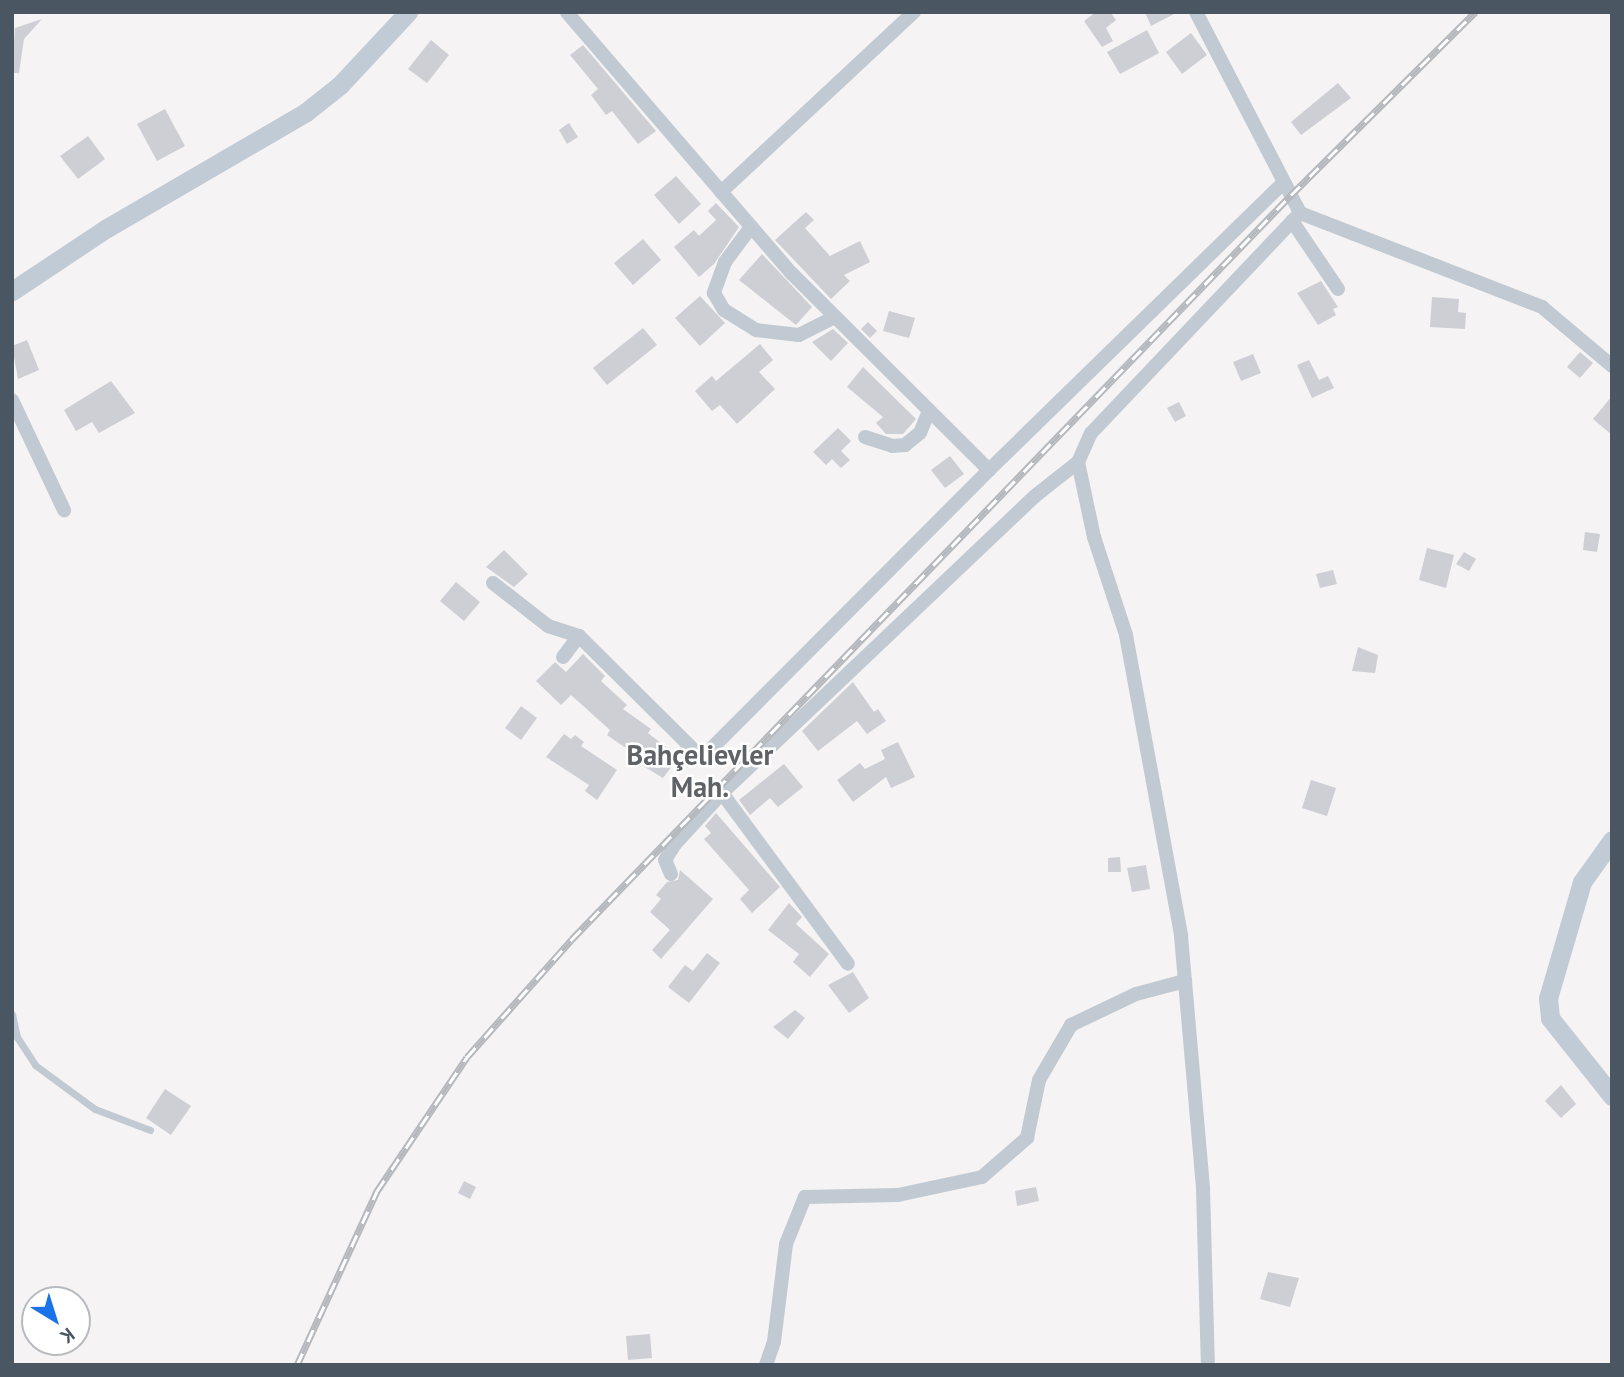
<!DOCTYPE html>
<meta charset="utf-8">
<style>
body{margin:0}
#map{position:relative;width:1624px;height:1377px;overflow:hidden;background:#f5f3f3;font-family:"PT Sans",sans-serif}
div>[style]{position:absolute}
.building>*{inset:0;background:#cdcfd5}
.lane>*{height:7px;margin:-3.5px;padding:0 3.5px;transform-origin:3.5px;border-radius:3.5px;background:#c1cad2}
.street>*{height:14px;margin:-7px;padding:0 7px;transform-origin:7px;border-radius:7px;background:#c1cad2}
.secondary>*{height:19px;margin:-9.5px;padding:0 9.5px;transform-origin:9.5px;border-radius:9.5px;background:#c1cbd6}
.rail>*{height:7px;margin-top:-3.5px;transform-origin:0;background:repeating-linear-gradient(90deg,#fff 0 13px,#b5b8bd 0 26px);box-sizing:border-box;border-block:2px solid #b5b8bd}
span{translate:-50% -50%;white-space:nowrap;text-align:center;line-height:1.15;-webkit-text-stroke:5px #fff;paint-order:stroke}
.district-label{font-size:28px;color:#5f6368;font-weight:700}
.frame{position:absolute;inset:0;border:14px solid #4a5661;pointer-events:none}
.north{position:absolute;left:21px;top:1286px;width:70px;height:70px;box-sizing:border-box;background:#fff;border:2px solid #b7bbc0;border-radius:50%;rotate:142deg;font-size:19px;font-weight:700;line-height:28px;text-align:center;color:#4a5661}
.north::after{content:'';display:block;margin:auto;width:24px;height:32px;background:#1a73e8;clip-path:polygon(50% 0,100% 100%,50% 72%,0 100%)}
</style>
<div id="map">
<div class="building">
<div style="clip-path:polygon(1096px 12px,1110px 12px,1116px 20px,1106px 28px,1113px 41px,1102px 47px,1084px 21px)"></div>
<div style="clip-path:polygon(1145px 12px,1178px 12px,1151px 26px)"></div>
<div style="clip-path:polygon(42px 19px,24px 39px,19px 73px,12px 73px,15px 28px)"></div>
<div style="clip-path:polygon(1147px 30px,1159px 53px,1120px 74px,1107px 52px)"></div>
<div style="clip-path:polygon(1191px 33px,1207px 55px,1182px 74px,1166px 52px)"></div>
<div style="clip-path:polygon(431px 40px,449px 55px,427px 83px,408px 69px)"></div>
<div style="clip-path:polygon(583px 45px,656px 131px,638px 144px,612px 111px,606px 115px,591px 95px,598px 89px,570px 55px)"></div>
<div style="clip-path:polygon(1338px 83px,1351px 98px,1301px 135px,1291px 122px)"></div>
<div style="clip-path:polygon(165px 109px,185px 146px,157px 161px,137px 124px)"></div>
<div style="clip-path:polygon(569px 123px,578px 137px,567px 144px,559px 130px)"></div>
<div style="clip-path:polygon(88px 136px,105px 159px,78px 179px,60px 156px)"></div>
<div style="clip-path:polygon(676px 176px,701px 204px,679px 224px,654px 195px)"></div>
<div style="clip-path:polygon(716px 203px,739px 227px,714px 264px,699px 277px,674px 247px,694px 230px,699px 236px,716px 220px,708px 211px)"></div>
<div style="clip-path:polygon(806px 212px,814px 220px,805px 228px,830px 256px,860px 241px,870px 262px,844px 275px,850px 281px,831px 299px,775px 240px)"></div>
<div style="clip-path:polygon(643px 239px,661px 260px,633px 285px,614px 263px)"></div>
<div style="clip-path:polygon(762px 254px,812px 307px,796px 325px,739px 280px)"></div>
<div style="clip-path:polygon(1321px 281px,1338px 307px,1333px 309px,1336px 315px,1318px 325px,1297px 293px)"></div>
<div style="clip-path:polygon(700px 296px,725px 323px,700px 346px,675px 318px)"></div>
<div style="clip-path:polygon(1432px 297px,1459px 299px,1458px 312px,1466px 313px,1465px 329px,1430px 327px)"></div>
<div style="clip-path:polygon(889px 311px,915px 318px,909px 338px,883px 331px)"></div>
<div style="clip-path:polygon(868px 322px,877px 331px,870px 338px,861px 329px)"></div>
<div style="clip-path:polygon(643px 328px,657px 345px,607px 385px,593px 368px)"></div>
<div style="clip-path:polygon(833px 329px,848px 343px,831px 361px,812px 342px)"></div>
<div style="clip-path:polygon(27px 340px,39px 370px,18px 379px,12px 346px)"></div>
<div style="clip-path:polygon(760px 344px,773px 360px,759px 372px,775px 389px,737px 424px,720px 405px,712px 411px,695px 391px,712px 376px,716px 381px)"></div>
<div style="clip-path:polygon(1580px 352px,1593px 363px,1580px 378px,1567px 367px)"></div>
<div style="clip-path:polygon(1253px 354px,1261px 373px,1241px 381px,1233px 362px)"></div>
<div style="clip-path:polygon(1309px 360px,1319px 380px,1328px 376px,1334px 388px,1312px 398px,1297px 365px)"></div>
<div style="clip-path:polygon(863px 367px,916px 419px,903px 434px,886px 434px,876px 423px,883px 417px,847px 387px)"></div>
<div style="clip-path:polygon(111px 381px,135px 413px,99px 433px,92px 422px,76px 431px,64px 410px)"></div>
<div style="clip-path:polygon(1612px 396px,1612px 435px,1593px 419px)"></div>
<div style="clip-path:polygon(1179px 402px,1186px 416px,1175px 422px,1167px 408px)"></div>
<div style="clip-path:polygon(838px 428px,851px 441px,841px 451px,850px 460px,841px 468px,832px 459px,826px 465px,813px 452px)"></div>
<div style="clip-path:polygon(950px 456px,964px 474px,945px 488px,931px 470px)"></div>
<div style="clip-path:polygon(1585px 532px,1600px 534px,1597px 552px,1583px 550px)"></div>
<div style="clip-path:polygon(1427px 548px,1454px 555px,1446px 588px,1419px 580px)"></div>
<div style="clip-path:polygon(504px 550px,528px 574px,514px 587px,486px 567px)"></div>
<div style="clip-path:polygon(1464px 552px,1476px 559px,1469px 571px,1456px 564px)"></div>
<div style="clip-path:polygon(1333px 570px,1337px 584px,1320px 588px,1316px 574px)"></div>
<div style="clip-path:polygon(456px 582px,480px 602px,464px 621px,440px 601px)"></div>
<div style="clip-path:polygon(1358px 647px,1378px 655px,1375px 673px,1352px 671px)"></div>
<div style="clip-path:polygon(583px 654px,605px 676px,601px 681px,627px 705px,623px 709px,651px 729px,648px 733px,679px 757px,663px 778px,627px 756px,630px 751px,607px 735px,610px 730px,571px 695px,561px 705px,536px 681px,555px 662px,566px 672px)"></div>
<div style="clip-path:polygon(853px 682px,874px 712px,878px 709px,886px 721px,867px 734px,857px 721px,818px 751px,802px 731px)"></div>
<div style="clip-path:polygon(521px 706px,537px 718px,521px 740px,505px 728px)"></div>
<div style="clip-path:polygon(564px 734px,571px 739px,575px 735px,584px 742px,581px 746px,617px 770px,597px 800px,585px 791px,589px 785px,546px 757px)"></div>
<div style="clip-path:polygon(898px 742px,915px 777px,891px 788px,886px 777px,853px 802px,837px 780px,860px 763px,865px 769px,885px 759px,881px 750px)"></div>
<div style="clip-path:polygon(784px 764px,803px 787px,778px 807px,770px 798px,750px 815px,739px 800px)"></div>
<div style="clip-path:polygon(1311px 780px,1336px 788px,1327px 816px,1302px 808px)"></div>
<div style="clip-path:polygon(716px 813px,780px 887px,752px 913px,740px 899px,749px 890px,704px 839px,711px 833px,705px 826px)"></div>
<div style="clip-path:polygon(1120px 857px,1121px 872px,1108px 872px,1108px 858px)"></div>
<div style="clip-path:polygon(1146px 865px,1150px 889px,1132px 892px,1127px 868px)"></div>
<div style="clip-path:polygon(680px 870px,713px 899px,661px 959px,652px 950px,670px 930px,650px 912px,661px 899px,656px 895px,667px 882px,678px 880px)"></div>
<div style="clip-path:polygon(789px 903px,802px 917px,796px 924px,829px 954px,810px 977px,793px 962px,799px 954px,768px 930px)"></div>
<div style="clip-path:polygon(707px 953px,720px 963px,689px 1003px,668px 987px,685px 965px,693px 971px)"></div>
<div style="clip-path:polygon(853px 972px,869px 998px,849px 1013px,828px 985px)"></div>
<div style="clip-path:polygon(795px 1010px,805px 1018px,788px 1039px,773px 1027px)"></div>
<div style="clip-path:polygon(1561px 1085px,1576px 1104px,1561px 1118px,1545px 1101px)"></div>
<div style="clip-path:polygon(165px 1089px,191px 1106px,171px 1135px,146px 1118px)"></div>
<div style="clip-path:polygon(464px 1181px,476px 1187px,470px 1199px,458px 1193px)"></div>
<div style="clip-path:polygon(1036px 1187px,1039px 1201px,1017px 1206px,1015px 1191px)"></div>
<div style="clip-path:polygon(1268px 1272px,1299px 1278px,1290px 1307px,1260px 1299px)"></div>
<div style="clip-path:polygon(650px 1334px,652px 1358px,628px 1360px,626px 1336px)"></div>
</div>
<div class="lane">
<div style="left:12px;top:1014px;width:24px;rotate:78deg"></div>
<div style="left:17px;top:1037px;width:33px;rotate:57deg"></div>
<div style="left:35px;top:1065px;width:74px;rotate:36.3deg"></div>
<div style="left:95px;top:1109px;width:59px;rotate:20.9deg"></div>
</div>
<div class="street">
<div style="left:1196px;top:12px;width:226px;rotate:62.6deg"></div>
<div style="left:1300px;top:213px;width:303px;rotate:133.5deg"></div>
<div style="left:1091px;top:433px;width:32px;rotate:114deg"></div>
<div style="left:1078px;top:462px;width:77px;rotate:78deg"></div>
<div style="left:1094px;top:537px;width:103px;rotate:71.9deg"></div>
<div style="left:1126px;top:635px;width:306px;rotate:79.6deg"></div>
<div style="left:1181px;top:936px;width:254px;rotate:85deg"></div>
<div style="left:1203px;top:1189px;width:176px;rotate:88.4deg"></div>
<div style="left:721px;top:192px;width:264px;rotate:-43deg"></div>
<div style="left:1300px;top:213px;width:260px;rotate:21.2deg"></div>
<div style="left:1542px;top:307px;width:92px;rotate:40.1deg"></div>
<div style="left:1292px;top:221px;width:82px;rotate:55.9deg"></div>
<div style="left:751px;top:227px;width:44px;rotate:126.6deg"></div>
<div style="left:725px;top:262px;width:33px;rotate:110deg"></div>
<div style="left:714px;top:293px;width:20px;rotate:60deg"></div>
<div style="left:724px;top:310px;width:38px;rotate:32deg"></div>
<div style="left:756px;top:330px;width:43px;rotate:6.6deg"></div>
<div style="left:799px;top:335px;width:40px;rotate:-26.6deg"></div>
<div style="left:12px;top:400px;width:122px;rotate:64.7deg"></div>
<div style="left:865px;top:437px;width:28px;rotate:18deg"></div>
<div style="left:892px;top:446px;width:13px;rotate:-4deg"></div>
<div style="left:905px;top:445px;width:19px;rotate:-39deg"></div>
<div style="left:920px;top:433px;width:24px;rotate:-68deg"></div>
<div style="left:989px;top:470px;width:412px;rotate:-44.3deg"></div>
<div style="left:493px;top:583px;width:70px;rotate:38deg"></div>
<div style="left:548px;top:626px;width:33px;rotate:18deg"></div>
<div style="left:579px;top:636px;width:173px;rotate:44.8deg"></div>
<div style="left:702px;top:758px;width:407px;rotate:-45.1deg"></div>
<div style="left:989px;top:470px;width:278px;rotate:-135.1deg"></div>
<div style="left:792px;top:274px;width:345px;rotate:-130.7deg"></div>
<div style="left:563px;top:657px;width:26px;rotate:-53deg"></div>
<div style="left:722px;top:793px;width:212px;rotate:53.6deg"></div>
<div style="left:671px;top:874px;width:15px;rotate:-113deg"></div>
<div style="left:665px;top:860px;width:19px;rotate:-58deg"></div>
<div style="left:675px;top:844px;width:69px;rotate:-47.3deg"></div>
<div style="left:722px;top:793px;width:431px;rotate:-43.5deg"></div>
<div style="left:1035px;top:496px;width:55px;rotate:-38.3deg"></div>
<div style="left:766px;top:1365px;width:24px;rotate:-71deg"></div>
<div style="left:774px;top:1342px;width:99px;rotate:-83deg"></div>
<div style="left:786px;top:1244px;width:51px;rotate:-68deg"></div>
<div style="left:805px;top:1197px;width:93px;rotate:-1.2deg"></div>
<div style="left:898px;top:1195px;width:86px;rotate:-12.1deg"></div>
<div style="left:982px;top:1177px;width:60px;rotate:-40.9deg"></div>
<div style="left:1027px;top:1138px;width:59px;rotate:-78.3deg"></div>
<div style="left:1039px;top:1080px;width:64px;rotate:-59.8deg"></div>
<div style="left:1071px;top:1025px;width:72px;rotate:-25.5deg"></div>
<div style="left:1136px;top:994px;width:51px;rotate:-14.9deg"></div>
</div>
<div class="secondary">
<div style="left:12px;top:291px;width:114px;rotate:-33.6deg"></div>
<div style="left:107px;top:228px;width:230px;rotate:-30.2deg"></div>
<div style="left:306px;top:112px;width:43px;rotate:-38.5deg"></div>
<div style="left:340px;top:85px;width:100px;rotate:-47deg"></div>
<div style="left:1612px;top:840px;width:52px;rotate:125.5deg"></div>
<div style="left:1582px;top:882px;width:121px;rotate:106.3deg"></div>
<div style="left:1548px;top:998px;width:20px;rotate:84deg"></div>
<div style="left:1550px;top:1018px;width:100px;rotate:51.5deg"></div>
</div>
<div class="rail">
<div style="left:297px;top:1365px;width:192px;rotate:-65.3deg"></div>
<div style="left:377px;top:1191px;width:161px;rotate:-56.1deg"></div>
<div style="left:467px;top:1057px;width:158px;rotate:-48.3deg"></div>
<div style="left:572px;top:939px;width:1035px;rotate:-45.98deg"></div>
<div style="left:1291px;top:195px;width:260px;rotate:-44.8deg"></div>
</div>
<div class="district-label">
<span style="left:700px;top:771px">Bahçelievler<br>Mah.</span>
</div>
<div class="frame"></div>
<div class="north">K</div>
</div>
